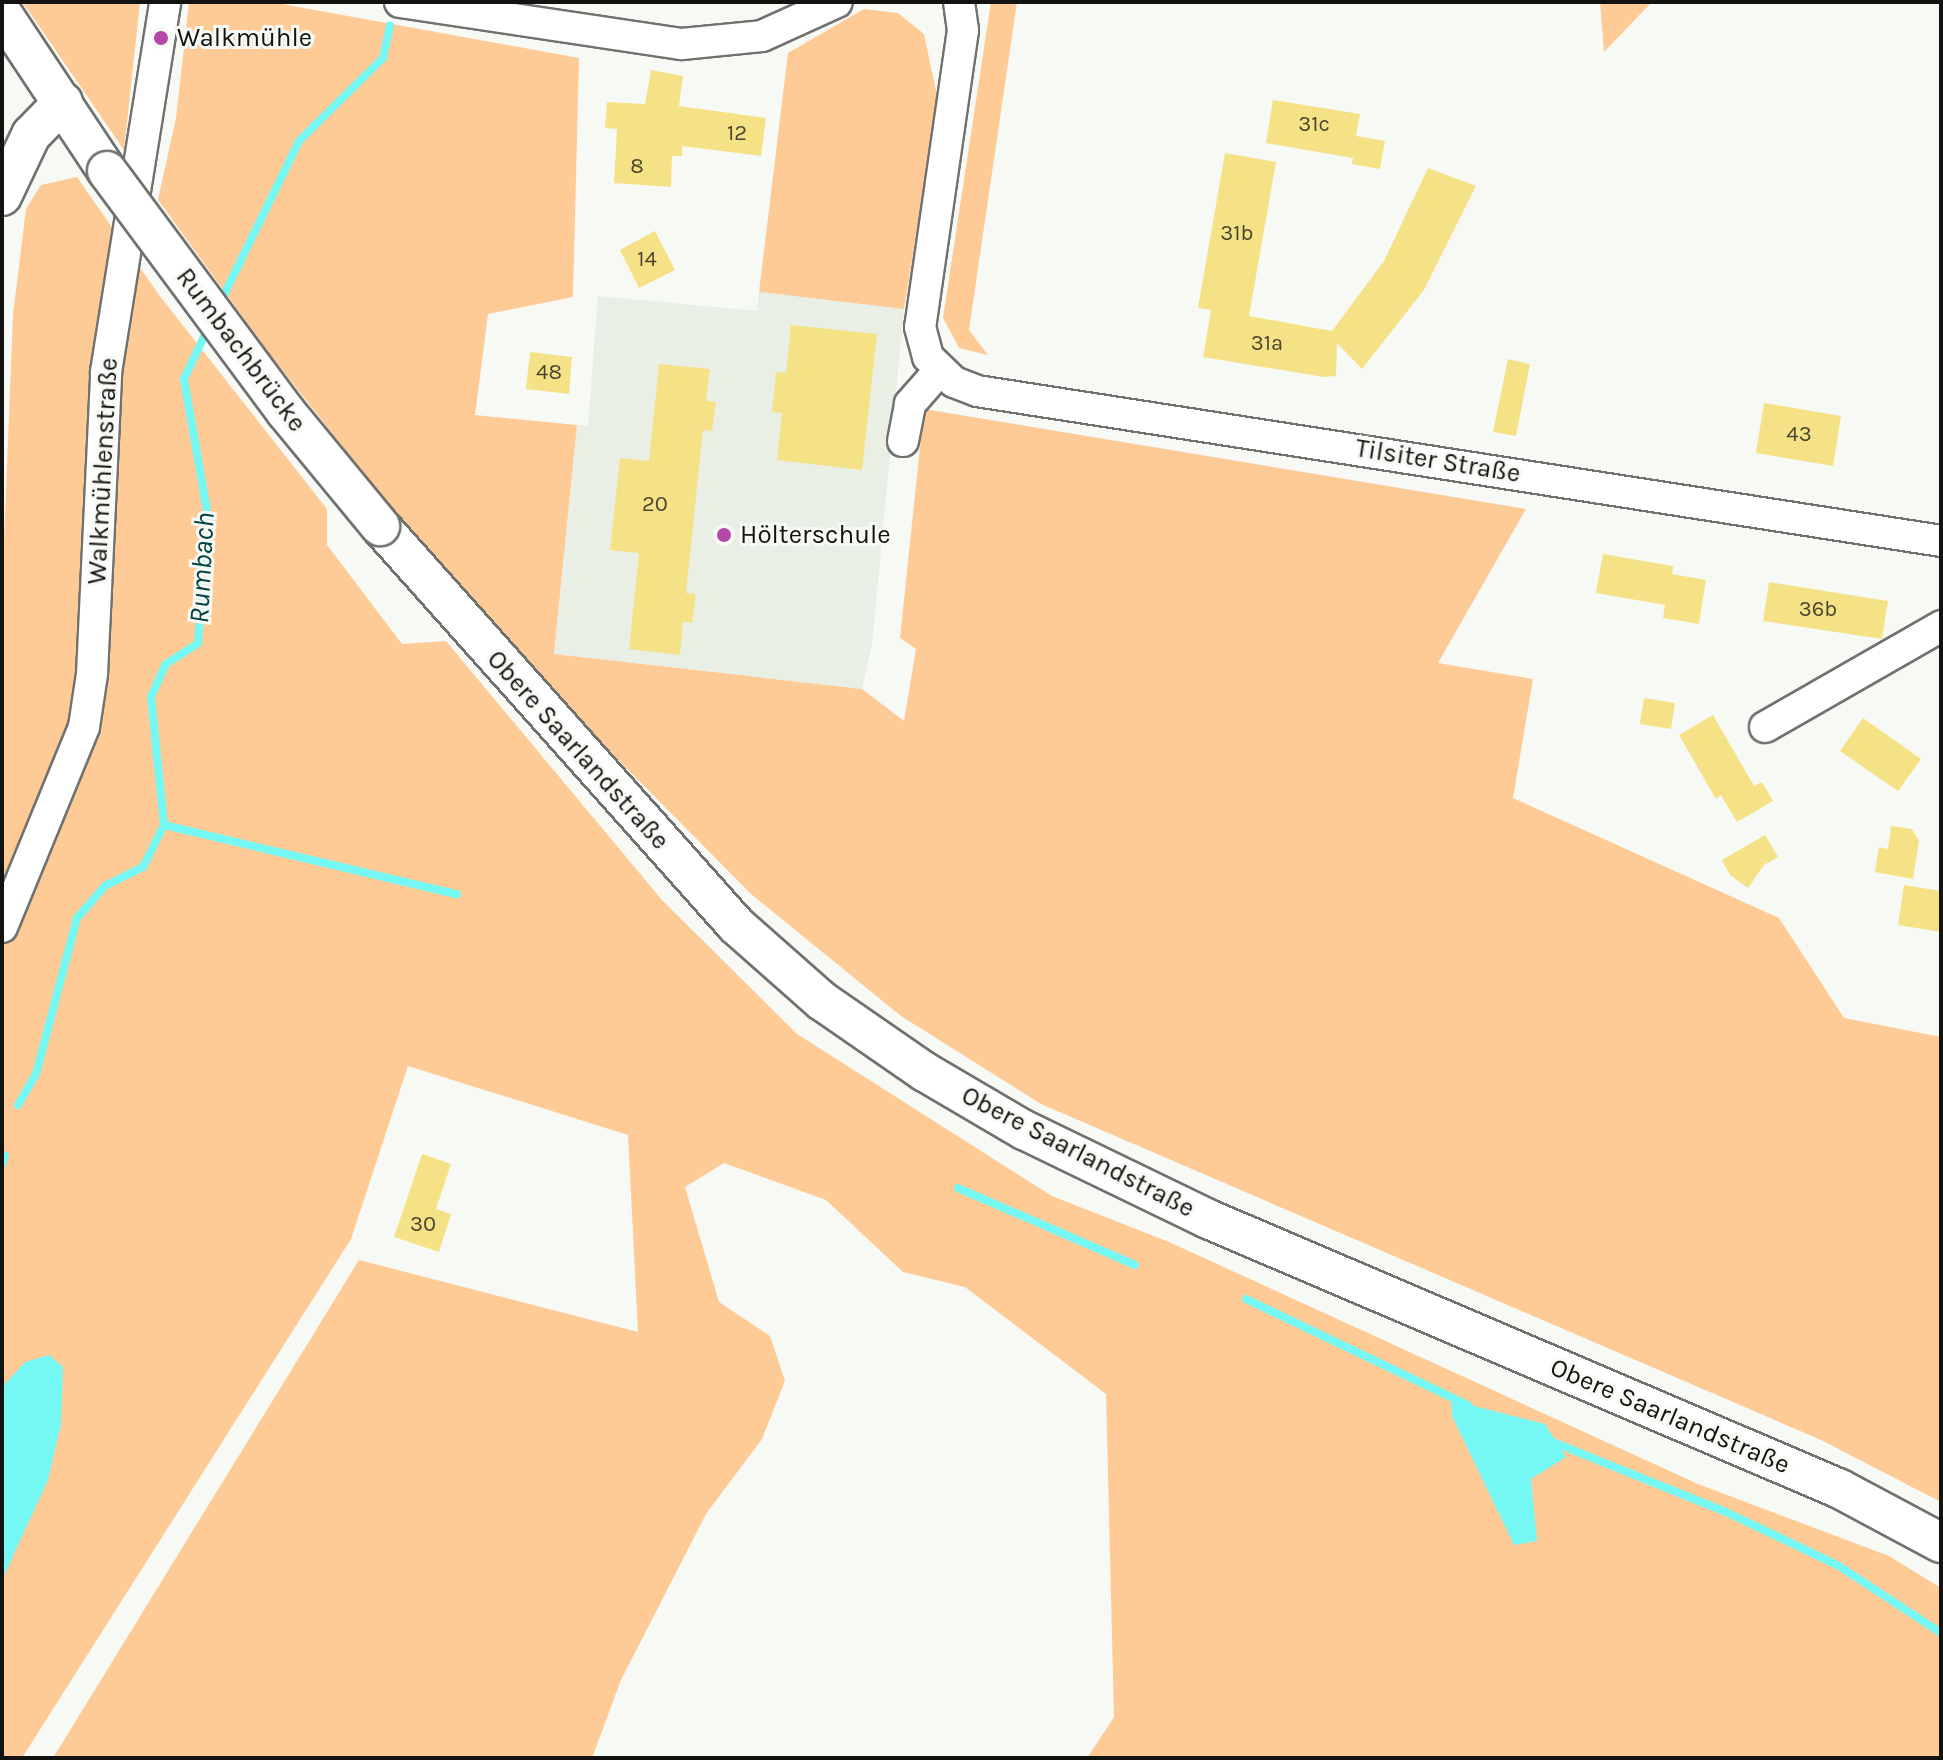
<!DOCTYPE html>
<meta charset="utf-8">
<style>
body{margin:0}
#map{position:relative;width:1943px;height:1760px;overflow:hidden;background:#f7f9f5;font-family:Karla,sans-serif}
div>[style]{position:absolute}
.built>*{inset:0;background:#e9efe4}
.green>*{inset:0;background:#feca96}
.water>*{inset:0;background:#75f7f3}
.stream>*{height:8px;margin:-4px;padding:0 4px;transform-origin:4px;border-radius:4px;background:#75f7f3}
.building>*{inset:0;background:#f5e286}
.roads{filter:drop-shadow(2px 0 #70726f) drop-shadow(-2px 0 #70726f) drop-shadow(0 2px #70726f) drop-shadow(0 -2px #70726f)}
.minor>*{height:30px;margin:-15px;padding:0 15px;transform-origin:15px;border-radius:15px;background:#fff}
.major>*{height:38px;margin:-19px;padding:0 19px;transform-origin:19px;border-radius:19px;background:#fff}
.bridges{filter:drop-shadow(2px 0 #70726f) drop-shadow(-2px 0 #70726f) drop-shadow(0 2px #70726f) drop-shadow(0 -2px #70726f)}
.major-bridge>*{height:38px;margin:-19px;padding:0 19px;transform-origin:19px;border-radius:19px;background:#fff}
.dots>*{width:22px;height:22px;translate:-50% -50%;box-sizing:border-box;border:4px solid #f7f9f5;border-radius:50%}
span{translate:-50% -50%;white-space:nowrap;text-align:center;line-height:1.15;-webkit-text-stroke:6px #f7f9f5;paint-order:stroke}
.number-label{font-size:22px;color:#4b472e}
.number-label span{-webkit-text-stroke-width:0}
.poi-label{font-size:26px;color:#121311}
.left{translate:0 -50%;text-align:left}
.street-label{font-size:26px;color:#121311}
.water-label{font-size:28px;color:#034342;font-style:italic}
.frame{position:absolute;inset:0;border:4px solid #121311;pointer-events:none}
</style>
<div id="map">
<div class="built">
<div style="clip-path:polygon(759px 292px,904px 309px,872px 644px,862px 689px,554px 654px,577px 425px,588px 426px,598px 296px,757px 311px)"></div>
</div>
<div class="green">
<div style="clip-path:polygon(22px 2px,140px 2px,124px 150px,28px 10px)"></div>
<div style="clip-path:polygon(189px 2px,271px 2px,579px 58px,573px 297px,488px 314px,475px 415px,577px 425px,554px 654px,862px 689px,904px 721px,916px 649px,900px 638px,924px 409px,1526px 509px,1438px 663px,1533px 679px,1513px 798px,1779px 918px,1844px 1018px,1941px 1037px,1941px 1502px,1821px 1440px,1041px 1104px,901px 1016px,751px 894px,565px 706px,405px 526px,272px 357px,158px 200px,176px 118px)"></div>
<div style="clip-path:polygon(991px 2px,1017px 2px,969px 330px,988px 355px,959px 348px,943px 318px)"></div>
<div style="clip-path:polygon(1600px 2px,1652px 2px,1604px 52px)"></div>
<div style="clip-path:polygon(864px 9px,898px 13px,924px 34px,938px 100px,904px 309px,759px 292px,788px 53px)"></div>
<div style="clip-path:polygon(77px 177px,159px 295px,327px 509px,327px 545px,402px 644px,446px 641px,662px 900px,797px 1034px,1052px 1196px,1169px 1242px,1698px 1484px,1889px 1556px,1941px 1588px,1941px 1758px,1087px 1758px,1114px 1717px,1106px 1394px,965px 1287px,903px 1272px,826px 1200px,724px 1163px,685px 1187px,719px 1302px,770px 1336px,785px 1381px,762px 1439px,706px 1514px,621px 1680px,592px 1758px,53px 1758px,359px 1260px,638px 1332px,628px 1135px,408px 1066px,351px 1239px,22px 1758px,2px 1758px,2px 592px,13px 314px,26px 209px,41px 185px)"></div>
</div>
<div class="water">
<div style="clip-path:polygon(49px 1355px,63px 1367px,61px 1424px,48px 1480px,2px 1580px,2px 1387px,25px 1362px)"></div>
<div style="clip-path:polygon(1451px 1400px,1545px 1424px,1566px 1457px,1531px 1479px,1537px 1541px,1514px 1545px,1452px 1416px)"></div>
</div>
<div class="stream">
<div style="left:220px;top:303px;width:180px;rotate:-64deg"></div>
<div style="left:299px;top:141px;width:118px;rotate:-44.7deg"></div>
<div style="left:383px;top:58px;width:33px;rotate:-78deg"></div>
<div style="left:164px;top:825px;width:301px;rotate:13.3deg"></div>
<div style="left:18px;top:1105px;width:36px;rotate:-60deg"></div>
<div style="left:36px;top:1074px;width:161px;rotate:-75.3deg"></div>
<div style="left:77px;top:918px;width:43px;rotate:-48.8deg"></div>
<div style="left:105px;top:886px;width:42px;rotate:-26.6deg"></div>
<div style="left:143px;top:867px;width:47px;rotate:-63.4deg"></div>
<div style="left:164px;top:825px;width:129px;rotate:-95.8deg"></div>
<div style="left:151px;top:697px;width:36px;rotate:-66deg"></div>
<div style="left:166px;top:664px;width:38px;rotate:-33deg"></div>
<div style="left:198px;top:643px;width:132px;rotate:-86.1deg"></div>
<div style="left:207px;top:511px;width:134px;rotate:-99.9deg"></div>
<div style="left:184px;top:379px;width:59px;rotate:-64.7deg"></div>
<div style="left:2px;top:1164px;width:9px;rotate:-72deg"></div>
<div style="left:958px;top:1188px;width:193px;rotate:23.5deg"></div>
<div style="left:1246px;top:1299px;width:247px;rotate:25.6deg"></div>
<div style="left:1548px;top:1440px;width:192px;rotate:22deg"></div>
<div style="left:1726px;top:1512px;width:125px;rotate:25.5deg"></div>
<div style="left:1839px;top:1566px;width:122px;rotate:33.3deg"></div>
</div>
<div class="building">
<div style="clip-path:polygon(651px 70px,683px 76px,679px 106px,766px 118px,761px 156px,682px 146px,682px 156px,672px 156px,671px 187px,614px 183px,617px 129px,605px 128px,607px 102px,645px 104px)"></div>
<div style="clip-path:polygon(1273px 100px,1360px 114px,1356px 136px,1385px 141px,1380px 169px,1352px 164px,1353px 158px,1266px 143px)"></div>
<div style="clip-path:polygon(1225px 153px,1276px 162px,1249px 316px,1332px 331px,1384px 261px,1428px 168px,1476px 186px,1424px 290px,1362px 369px,1337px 343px,1336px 376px,1324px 377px,1203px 357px,1211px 310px,1198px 308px)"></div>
<div style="clip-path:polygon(655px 231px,675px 270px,639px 288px,620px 250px)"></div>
<div style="clip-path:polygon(791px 325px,877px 334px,862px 470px,777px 460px,782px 413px,772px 412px,776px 372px,786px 373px)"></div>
<div style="clip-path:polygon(530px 352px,572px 357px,569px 394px,526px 389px)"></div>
<div style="clip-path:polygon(1508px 359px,1530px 364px,1516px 436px,1493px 432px)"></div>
<div style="clip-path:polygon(659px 364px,710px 369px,706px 401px,716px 402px,712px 431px,703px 430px,686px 593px,695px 594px,695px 601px,692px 623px,683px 622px,680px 655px,629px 649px,639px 553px,610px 550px,620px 458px,649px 461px)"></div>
<div style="clip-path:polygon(1764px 403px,1841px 416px,1833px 466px,1756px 453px)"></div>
<div style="clip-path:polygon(1603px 554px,1673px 566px,1672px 574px,1706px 580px,1699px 624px,1663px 618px,1665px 605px,1596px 593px)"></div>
<div style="clip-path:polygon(1769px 582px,1888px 601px,1882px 639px,1763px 621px)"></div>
<div style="clip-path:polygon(1644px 698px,1675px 703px,1671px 729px,1640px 724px)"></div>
<div style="clip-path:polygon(1713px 715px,1754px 786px,1762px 782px,1773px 801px,1737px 822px,1721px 795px,1716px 799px,1679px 735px)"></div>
<div style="clip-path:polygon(1863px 718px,1921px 759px,1898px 791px,1840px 751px)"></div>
<div style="clip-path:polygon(1891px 826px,1912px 829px,1919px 841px,1913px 879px,1875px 872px,1879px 847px,1888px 849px)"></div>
<div style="clip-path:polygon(1765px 835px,1778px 857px,1764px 865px,1748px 888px,1730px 875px,1722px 860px)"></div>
<div style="clip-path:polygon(1904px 885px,1941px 891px,1941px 932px,1898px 925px)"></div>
<div style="clip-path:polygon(422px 1154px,451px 1164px,436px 1209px,451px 1214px,439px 1252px,394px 1237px)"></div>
</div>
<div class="roads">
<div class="minor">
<div style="left:400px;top:2px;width:285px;rotate:8.5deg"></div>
<div style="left:682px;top:44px;width:80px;rotate:-5.7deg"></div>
<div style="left:762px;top:36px;width:82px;rotate:-24.4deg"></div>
<div style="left:959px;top:2px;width:28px;rotate:82deg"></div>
<div style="left:963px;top:30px;width:300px;rotate:98.2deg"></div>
<div style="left:920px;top:327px;width:31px;rotate:75deg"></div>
<div style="left:928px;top:357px;width:36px;rotate:44deg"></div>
<div style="left:954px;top:382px;width:25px;rotate:21deg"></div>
<div style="left:977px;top:391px;width:976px;rotate:8.84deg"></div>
<div style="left:903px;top:441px;width:38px;rotate:-79deg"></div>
<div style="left:910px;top:404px;width:44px;rotate:-48.7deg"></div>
<div style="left:1765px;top:727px;width:203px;rotate:-29.8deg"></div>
<div style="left:2px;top:927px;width:216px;rotate:-67.7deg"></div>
<div style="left:84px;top:727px;width:54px;rotate:-81.4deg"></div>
<div style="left:92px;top:674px;width:302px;rotate:-87.3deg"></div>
<div style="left:106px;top:372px;width:375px;rotate:-80.9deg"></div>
</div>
<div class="major">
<div style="left:2px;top:13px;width:190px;rotate:56.4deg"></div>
<div style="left:2px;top:196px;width:68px;rotate:-64.6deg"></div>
<div style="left:31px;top:135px;width:46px;rotate:-45.9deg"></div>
<div style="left:380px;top:526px;width:535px;rotate:48.26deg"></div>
<div style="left:736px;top:925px;width:115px;rotate:41.5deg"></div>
<div style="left:822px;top:1001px;width:125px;rotate:34.6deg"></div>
<div style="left:925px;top:1072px;width:115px;rotate:30.4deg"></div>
<div style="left:1024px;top:1130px;width:204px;rotate:25.8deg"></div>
<div style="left:1208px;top:1219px;width:687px;rotate:23.13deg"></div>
<div style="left:1840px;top:1489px;width:115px;rotate:28.1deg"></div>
</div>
</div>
<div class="bridges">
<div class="major-bridge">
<div style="left:107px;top:171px;width:300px;rotate:53.4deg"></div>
<div style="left:286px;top:412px;width:148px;rotate:50.5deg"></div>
</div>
</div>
<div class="dots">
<div style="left:161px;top:38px;background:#b348a9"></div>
<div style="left:724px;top:535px;background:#b348a9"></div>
</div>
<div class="number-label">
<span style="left:1314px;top:125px">31c</span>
<span style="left:737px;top:134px">12</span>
<span style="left:637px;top:167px">8</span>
<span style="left:1237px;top:234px">31b</span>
<span style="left:647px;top:260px">14</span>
<span style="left:1267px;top:344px">31a</span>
<span style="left:549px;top:373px">48</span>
<span style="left:1799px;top:435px">43</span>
<span style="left:655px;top:505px">20</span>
<span style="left:1818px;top:610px">36b</span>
<span style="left:423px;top:1225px">30</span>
</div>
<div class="poi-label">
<span class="left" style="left:177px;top:38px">Walkmühle</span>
<span class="left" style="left:740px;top:535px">Hölterschule</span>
</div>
<div class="street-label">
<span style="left:241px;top:350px;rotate:53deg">Rumbachbrücke</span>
<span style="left:1438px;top:461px;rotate:9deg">Tilsiter Straße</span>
<span style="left:103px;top:471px;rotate:-87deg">Walkmühlenstraße</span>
<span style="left:578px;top:750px;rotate:48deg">Obere Saarlandstraße</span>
<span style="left:1078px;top:1152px;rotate:27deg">Obere Saarlandstraße</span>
<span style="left:1670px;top:1416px;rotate:23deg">Obere Saarlandstraße</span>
</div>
<div class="water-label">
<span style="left:202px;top:568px;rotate:-87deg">Rumbach</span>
</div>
<div class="frame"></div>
</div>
